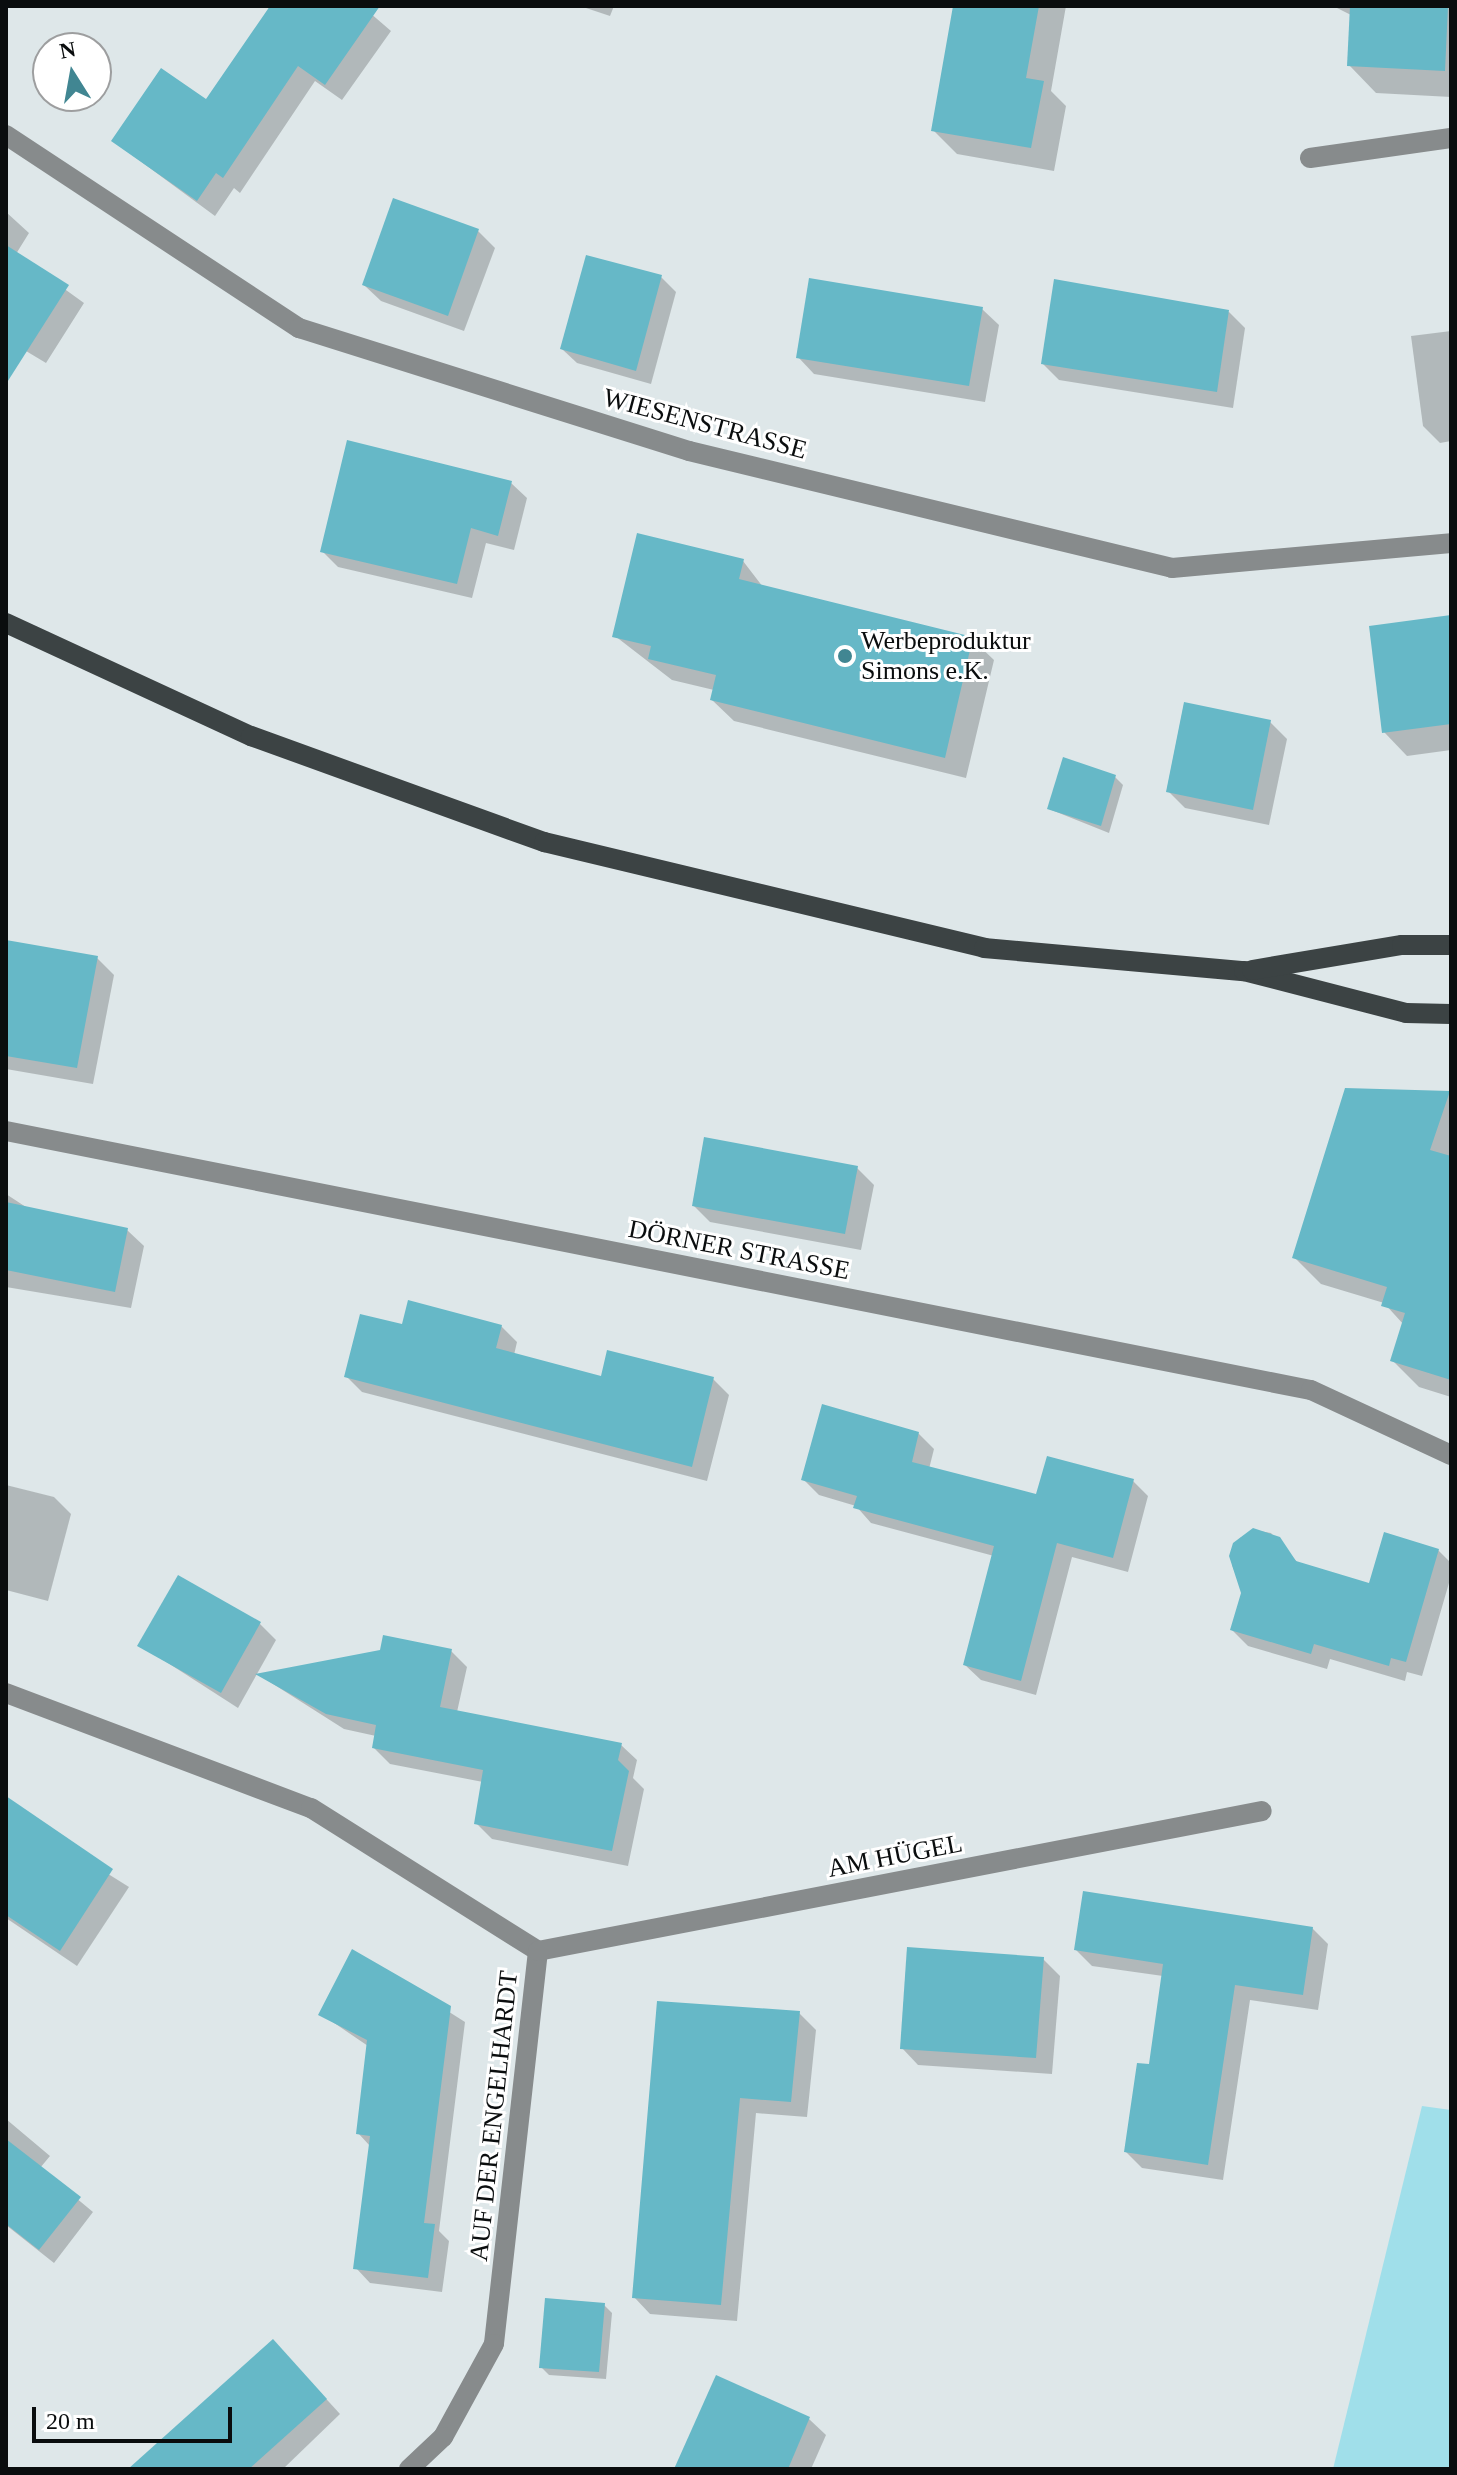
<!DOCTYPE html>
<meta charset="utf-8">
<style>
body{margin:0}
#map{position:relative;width:1457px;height:2475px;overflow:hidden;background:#dee7e9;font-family:Georgia,serif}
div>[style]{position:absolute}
.green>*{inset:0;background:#a0dfea}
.shadow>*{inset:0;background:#0003}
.building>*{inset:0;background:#66b8c7}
.minor>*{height:20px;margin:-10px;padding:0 10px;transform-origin:10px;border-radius:10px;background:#878b8c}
.major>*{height:20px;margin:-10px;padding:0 10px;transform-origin:10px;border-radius:10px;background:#3c4344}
.dots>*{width:22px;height:22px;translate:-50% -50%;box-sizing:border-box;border:4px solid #fff;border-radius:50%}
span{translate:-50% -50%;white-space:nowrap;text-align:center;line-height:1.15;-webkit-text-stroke:6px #fff;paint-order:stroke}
.street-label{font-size:26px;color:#0a0d0e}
.poi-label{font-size:26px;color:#0a0d0e}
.left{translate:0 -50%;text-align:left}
.frame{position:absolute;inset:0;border:8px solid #0a0d0e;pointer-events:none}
.north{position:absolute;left:32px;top:32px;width:80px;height:80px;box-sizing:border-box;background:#fff;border:2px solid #9d9e9f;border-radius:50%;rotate:349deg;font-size:22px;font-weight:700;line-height:32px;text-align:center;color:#0a0d0e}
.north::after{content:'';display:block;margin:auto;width:28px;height:36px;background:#418692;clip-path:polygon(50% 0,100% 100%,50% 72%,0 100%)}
.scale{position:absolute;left:32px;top:2407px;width:200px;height:36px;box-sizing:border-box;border:4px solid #0a0d0e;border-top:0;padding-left:10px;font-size:24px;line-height:28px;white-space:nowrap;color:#0a0d0e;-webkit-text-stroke:6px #fff;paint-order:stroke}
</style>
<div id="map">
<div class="green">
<div style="clip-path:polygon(1422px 2106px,1451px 2110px,1451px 2469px,1333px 2469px)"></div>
</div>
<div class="shadow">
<div style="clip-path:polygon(272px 6px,362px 6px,391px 31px,342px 100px,315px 81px,240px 193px,234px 188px,215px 216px,113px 141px,206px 102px)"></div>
<div style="clip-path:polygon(580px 6px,614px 6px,610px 16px)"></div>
<div style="clip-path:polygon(955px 6px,1066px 6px,1051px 91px,1066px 106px,1054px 171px,957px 154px,933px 130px)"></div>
<div style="clip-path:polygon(1333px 6px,1451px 6px,1451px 97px,1376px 93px,1349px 65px,1351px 15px)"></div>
<div style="clip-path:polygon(6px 212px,29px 233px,16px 254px,84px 303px,46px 363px,6px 339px)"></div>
<div style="clip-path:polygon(478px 231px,495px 248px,464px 331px,381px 301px,364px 285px)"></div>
<div style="clip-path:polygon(661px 277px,676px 292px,651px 384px,577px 363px,562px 349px)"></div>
<div style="clip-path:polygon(982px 309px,999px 325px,985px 402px,814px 374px,798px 357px)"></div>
<div style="clip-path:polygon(1229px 312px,1245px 328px,1233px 408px,1059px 380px,1043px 364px)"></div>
<div style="clip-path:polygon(1451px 331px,1451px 441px,1440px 443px,1423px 426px,1411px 336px)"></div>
<div style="clip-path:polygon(511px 483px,527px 498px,514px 550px,486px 543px,472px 598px,338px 567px,322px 551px)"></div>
<div style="clip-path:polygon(743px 561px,763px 587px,972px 639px,994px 660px,966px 778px,734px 721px,712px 700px,714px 690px,672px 680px,615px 636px)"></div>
<div style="clip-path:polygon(1451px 617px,1451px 750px,1407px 756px,1384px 732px)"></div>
<div style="clip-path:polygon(1270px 722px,1287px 739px,1269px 825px,1185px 808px,1168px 791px)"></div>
<div style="clip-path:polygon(1115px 777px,1123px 785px,1109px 833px,1049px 809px)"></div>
<div style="clip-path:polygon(6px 950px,97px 958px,114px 975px,93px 1084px,6px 1069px)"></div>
<div style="clip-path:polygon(1449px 1093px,1451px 1095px,1451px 1397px,1419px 1387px,1393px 1361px,1404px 1325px,1384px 1303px,1321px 1284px,1295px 1258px)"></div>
<div style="clip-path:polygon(857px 1168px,874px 1185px,861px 1250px,710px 1222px,694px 1206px)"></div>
<div style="clip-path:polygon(6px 1194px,29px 1209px,127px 1230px,144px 1246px,131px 1308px,6px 1287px)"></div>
<div style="clip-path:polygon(404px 1326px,501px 1326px,517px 1342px,514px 1355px,602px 1378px,713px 1379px,729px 1395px,707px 1481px,362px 1392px,346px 1376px)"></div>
<div style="clip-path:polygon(918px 1433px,934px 1449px,929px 1469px,1038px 1497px,1133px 1481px,1148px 1496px,1128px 1572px,1072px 1557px,1036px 1695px,981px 1680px,965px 1665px,994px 1556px,871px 1523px,856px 1506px,819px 1495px,804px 1480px)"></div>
<div style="clip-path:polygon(6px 1485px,54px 1497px,71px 1514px,48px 1601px,6px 1590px)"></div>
<div style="clip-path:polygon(1254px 1530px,1271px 1533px,1299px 1564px,1370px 1585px,1438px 1550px,1451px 1563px,1451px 1576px,1422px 1676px,1407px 1672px,1405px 1681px,1330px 1659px,1327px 1669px,1248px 1646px,1232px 1630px,1243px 1593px,1232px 1565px,1240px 1538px)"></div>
<div style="clip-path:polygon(260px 1624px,276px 1640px,238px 1708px,140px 1645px)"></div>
<div style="clip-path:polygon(451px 1651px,467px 1667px,457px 1712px,621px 1745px,637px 1760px,633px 1778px,644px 1789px,628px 1866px,492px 1839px,476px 1823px,483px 1782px,390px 1764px,374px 1748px,376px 1736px,344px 1729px,259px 1675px)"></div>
<div style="clip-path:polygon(6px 1810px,129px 1887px,77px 1966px,6px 1918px)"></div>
<div style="clip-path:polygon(1312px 1928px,1328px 1944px,1318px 2010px,1250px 2000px,1223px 2180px,1142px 2168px,1126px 2152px,1150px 2066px,1163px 1976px,1092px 1966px,1076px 1950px)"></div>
<div style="clip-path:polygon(353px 1951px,465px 2022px,439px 2231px,449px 2241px,442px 2292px,370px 2283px,356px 2268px,370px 2146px,358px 2133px,368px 2046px,321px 2014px)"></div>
<div style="clip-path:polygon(1043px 1959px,1060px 1976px,1052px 2074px,918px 2065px,902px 2048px)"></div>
<div style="clip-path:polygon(658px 2003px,799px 2013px,816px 2030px,807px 2117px,756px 2113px,737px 2321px,650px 2314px,634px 2297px)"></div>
<div style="clip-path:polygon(6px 2119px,50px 2156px,40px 2168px,93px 2212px,54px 2263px,6px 2225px)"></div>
<div style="clip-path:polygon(604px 2305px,612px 2313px,606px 2379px,549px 2375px,541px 2367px)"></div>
<div style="clip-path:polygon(287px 2356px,340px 2414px,283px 2469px,131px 2469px)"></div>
<div style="clip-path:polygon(809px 2419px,826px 2435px,811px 2469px,677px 2469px)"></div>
</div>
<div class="building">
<div style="clip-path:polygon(270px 6px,380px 6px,325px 85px,298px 66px,223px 178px,216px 173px,197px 201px,111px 141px,161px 68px,206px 99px)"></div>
<div style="clip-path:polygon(953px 6px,1039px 6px,1026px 78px,1044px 81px,1031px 148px,931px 131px)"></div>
<div style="clip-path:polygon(1350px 6px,1448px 6px,1445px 71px,1347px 66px)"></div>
<div style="clip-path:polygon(393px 198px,479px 229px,448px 316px,362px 285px)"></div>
<div style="clip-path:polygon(6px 245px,69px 285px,6px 384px)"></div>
<div style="clip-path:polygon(586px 255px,662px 275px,636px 371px,560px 349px)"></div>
<div style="clip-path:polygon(809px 278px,983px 307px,969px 386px,796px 358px)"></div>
<div style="clip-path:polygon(1054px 279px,1229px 310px,1217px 392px,1041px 364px)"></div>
<div style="clip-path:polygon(347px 440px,512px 481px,498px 536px,471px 528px,457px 584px,320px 552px)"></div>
<div style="clip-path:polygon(637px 533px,744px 559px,739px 579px,973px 637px,945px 758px,710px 700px,716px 675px,648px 659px,651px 646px,612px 637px)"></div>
<div style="clip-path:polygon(1451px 615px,1451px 724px,1382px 733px,1369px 626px)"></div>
<div style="clip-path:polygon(1184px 702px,1271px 720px,1253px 810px,1166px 792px)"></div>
<div style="clip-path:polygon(1063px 757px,1116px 775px,1101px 826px,1047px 809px)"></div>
<div style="clip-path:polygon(6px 940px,98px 956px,77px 1068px,6px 1056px)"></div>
<div style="clip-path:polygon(1345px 1088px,1450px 1091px,1430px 1150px,1451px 1156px,1451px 1380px,1390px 1361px,1405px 1313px,1381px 1306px,1387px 1287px,1292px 1258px)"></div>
<div style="clip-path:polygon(704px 1137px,858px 1166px,845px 1234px,692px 1206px)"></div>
<div style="clip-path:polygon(6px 1202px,128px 1228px,115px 1292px,6px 1270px)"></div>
<div style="clip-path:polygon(408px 1300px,502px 1325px,496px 1348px,601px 1376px,607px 1350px,714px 1377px,692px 1467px,344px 1377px,360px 1314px,402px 1324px)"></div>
<div style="clip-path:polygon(822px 1404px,919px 1432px,912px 1462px,1036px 1494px,1047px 1456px,1134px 1479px,1113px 1558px,1057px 1543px,1021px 1681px,963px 1665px,994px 1546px,853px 1508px,857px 1496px,801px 1480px)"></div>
<div style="clip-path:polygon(1253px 1528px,1280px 1537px,1296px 1561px,1369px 1583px,1384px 1532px,1439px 1549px,1406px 1662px,1391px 1658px,1389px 1666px,1314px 1644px,1311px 1654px,1230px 1630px,1241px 1593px,1229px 1556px,1233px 1543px)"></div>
<div style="clip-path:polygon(178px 1575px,261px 1622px,221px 1693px,137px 1646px)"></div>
<div style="clip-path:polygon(383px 1635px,452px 1649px,440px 1707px,622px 1743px,618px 1760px,629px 1771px,612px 1851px,474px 1824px,483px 1770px,372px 1748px,376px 1725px,326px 1714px,255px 1674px,380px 1650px)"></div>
<div style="clip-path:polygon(6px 1796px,113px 1869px,60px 1951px,6px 1915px)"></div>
<div style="clip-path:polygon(1083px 1891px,1313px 1927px,1303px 1995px,1235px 1985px,1208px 2165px,1124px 2152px,1137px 2063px,1149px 2064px,1163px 1964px,1074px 1950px)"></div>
<div style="clip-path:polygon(907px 1947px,1044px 1957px,1036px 2058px,900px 2049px)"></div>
<div style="clip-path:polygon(352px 1949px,451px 2006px,424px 2223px,435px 2224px,428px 2278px,353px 2269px,370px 2136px,356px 2134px,367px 2040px,318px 2015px)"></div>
<div style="clip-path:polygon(657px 2001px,800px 2011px,791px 2102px,740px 2098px,721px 2305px,632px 2298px)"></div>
<div style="clip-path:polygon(6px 2139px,81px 2197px,39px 2250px,6px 2224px)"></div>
<div style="clip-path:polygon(545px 2298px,605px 2303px,599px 2372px,539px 2368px)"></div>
<div style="clip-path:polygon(273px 2339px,327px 2399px,249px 2469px,128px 2469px)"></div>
<div style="clip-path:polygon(716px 2375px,810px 2417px,788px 2469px,674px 2469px)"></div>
</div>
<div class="minor">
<div style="left:6px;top:135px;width:351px;rotate:33.4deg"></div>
<div style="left:299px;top:328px;width:409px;rotate:17.5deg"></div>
<div style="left:689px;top:451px;width:497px;rotate:13.6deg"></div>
<div style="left:1172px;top:568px;width:280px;rotate:-5.1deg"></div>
<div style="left:1310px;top:158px;width:142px;rotate:-8.1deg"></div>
<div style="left:6px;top:1131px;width:1330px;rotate:11.23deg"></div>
<div style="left:1311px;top:1390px;width:154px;rotate:24.9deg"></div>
<div style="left:6px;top:1693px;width:326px;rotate:20.7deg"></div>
<div style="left:311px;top:1808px;width:268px;rotate:32.2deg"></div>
<div style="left:538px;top:1951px;width:395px;rotate:96.4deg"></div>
<div style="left:494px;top:2344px;width:106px;rotate:118.7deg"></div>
<div style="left:443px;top:2437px;width:47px;rotate:136.7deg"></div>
<div style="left:538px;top:1951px;width:737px;rotate:-10.94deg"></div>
</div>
<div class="major">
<div style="left:6px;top:623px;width:270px;rotate:24.8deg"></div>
<div style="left:251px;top:736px;width:312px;rotate:19.9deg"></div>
<div style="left:544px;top:842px;width:453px;rotate:13.5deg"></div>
<div style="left:984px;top:948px;width:261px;rotate:5.1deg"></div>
<div style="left:1244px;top:971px;width:167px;rotate:14.5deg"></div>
<div style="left:1406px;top:1013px;width:45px;rotate:1.3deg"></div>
<div style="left:1252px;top:970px;width:152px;rotate:-9.5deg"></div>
<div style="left:1402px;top:945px;width:49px"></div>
</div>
<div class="dots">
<div style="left:845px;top:656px;background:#418692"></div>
</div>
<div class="street-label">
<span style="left:705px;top:424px;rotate:15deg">WIESENSTRASSE</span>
<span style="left:739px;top:1250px;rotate:11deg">DÖRNER STRASSE</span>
<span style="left:895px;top:1856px;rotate:-11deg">AM HÜGEL</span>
<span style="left:494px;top:2116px;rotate:-84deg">AUF DER ENGELHARDT</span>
</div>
<div class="poi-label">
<span class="left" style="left:861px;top:656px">Werbeproduktur<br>Simons e.K.</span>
</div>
<div class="frame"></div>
<div class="north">N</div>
<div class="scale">20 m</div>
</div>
